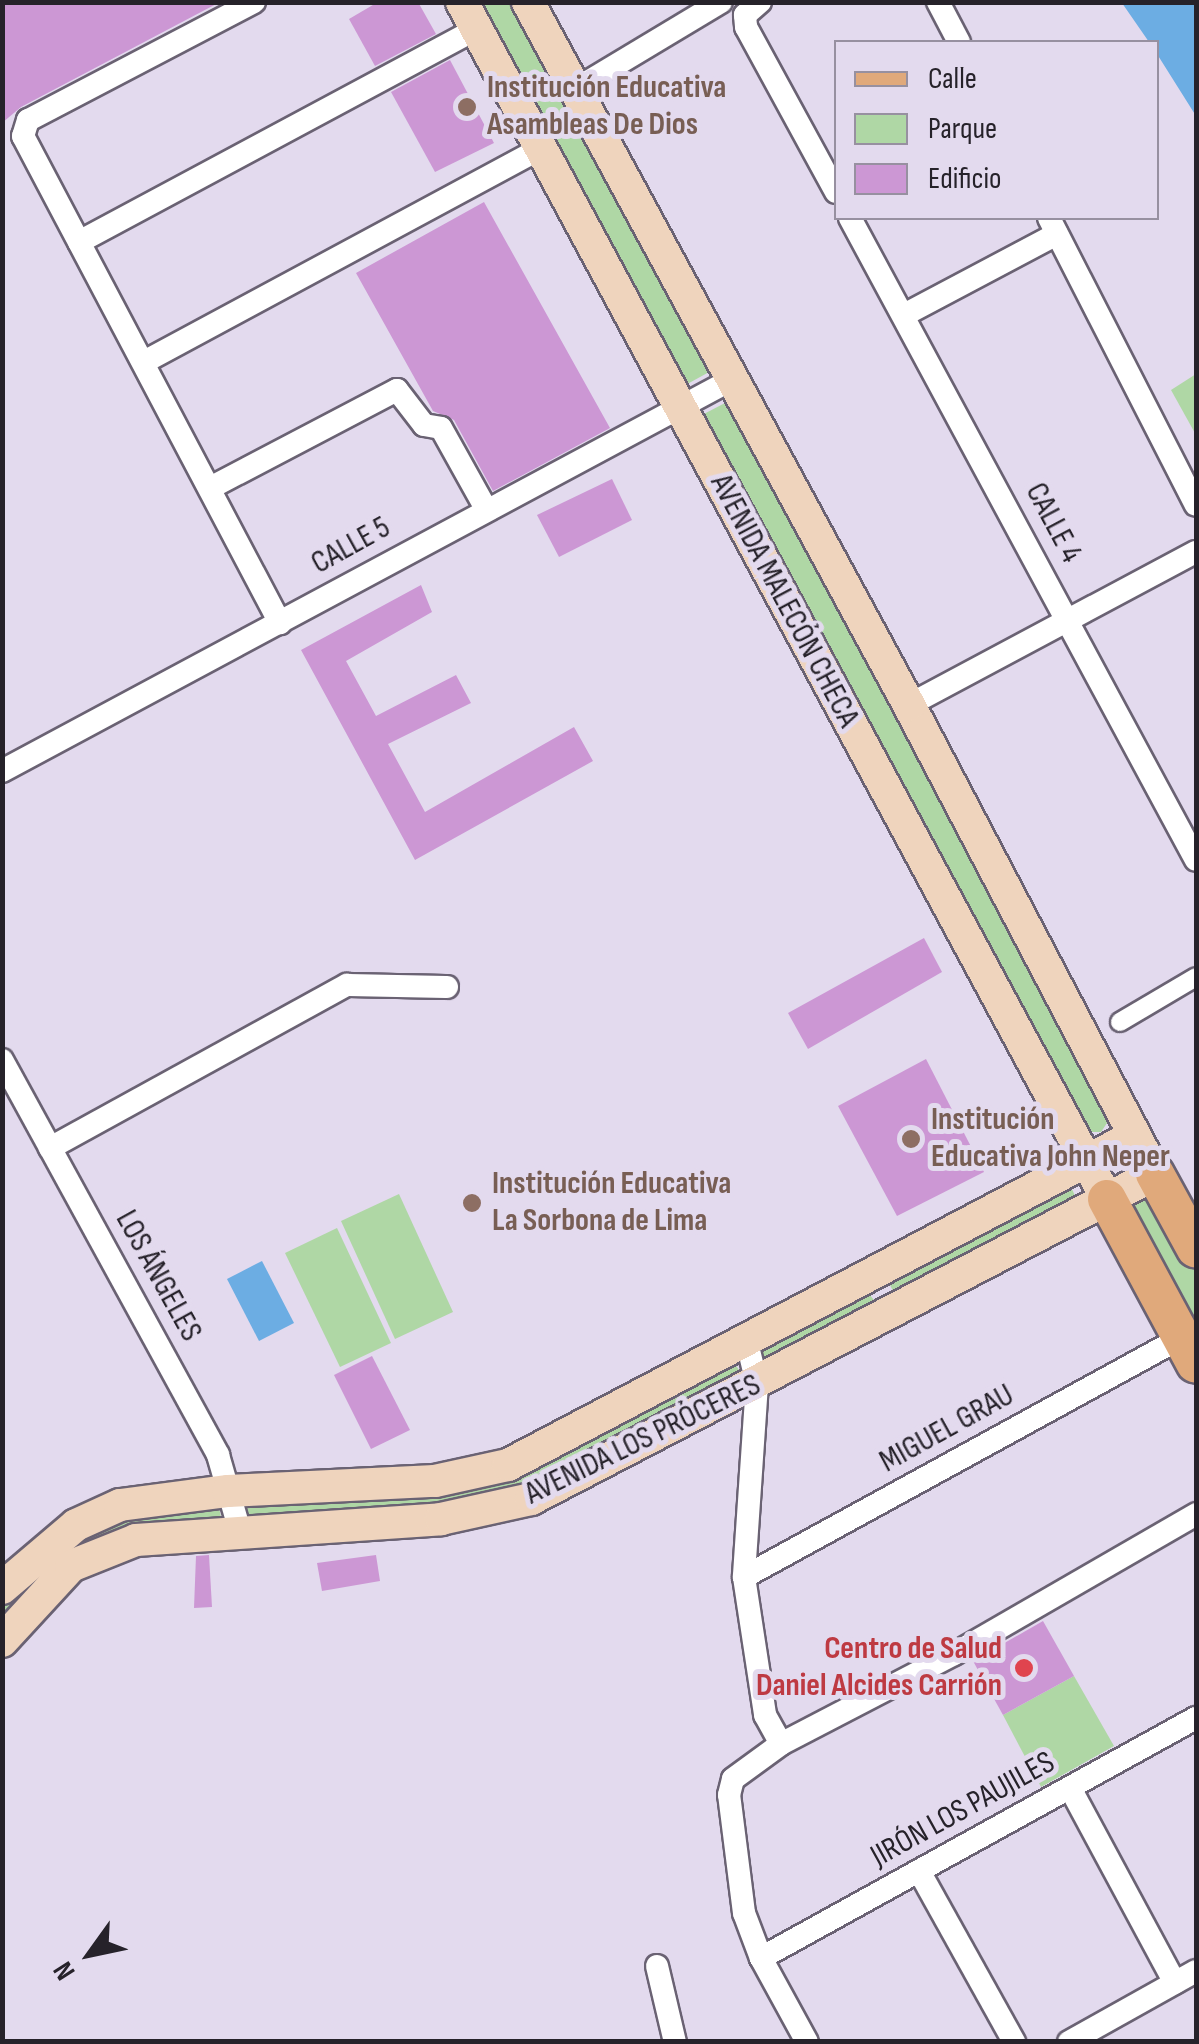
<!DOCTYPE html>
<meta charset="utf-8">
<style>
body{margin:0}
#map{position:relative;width:1199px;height:2044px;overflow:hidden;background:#e3daee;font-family:"Sofia Sans Condensed",sans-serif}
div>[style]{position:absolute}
.green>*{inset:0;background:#afd7a5}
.water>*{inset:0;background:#6cade3}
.building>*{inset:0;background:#cc97d4}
.roads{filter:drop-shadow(2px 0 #6a6273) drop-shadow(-2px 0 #6a6273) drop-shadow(0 2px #6a6273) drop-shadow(0 -2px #6a6273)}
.pedestrian>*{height:18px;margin:-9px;padding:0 9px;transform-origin:9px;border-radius:9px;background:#fff}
.minor>*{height:22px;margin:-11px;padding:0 11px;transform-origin:11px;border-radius:11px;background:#fff}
.secondary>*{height:32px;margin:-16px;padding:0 16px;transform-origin:16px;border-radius:16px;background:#efd4bd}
.primary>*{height:38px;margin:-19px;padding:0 19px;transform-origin:19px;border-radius:19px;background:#e0a97b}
.dots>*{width:28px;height:28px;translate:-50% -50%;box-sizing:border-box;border:5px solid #e3daee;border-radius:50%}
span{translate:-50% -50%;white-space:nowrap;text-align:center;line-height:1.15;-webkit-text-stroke:10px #e3daee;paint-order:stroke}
.education-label{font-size:32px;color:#785e54;font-weight:700}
.left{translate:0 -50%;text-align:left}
.street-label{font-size:32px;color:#26222a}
.health-label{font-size:32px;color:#be3a42;font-weight:700}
.right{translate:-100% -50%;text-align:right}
.frame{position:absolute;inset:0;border:5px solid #26222a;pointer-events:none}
.legend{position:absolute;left:834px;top:40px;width:325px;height:180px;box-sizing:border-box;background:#e3daee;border:2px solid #9790a0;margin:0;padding:12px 18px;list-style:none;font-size:30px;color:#26222a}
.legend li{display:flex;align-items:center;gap:20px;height:50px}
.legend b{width:50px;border:2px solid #9790a0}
.north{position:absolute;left:40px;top:1904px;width:100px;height:100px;-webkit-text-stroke:8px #e3daee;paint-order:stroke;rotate:237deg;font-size:28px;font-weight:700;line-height:40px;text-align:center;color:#26222a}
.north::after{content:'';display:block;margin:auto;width:35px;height:45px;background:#26222a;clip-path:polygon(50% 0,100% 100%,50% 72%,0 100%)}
</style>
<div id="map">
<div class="green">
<div style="clip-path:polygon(471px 3px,511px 3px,711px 371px,680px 388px)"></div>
<div style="clip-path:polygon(1196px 374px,1196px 435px,1171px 390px)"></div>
<div style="clip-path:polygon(727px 402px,1109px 1120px,1101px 1132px,1089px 1132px,698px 417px)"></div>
<div style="clip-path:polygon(1071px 1187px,1077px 1200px,894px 1293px,889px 1283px)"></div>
<div style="clip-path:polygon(1149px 1191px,1196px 1267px,1196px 1341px,1125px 1211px,1131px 1198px)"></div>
<div style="clip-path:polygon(399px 1194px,453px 1312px,395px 1339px,341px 1221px)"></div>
<div style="clip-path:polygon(337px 1228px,391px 1343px,340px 1367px,285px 1253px)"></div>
<div style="clip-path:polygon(865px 1289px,878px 1305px,766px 1361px,759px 1349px)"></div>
<div style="clip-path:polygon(735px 1364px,741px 1373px,495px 1500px,247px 1521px,243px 1504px,432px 1489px)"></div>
<div style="clip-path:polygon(219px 1508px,221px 1517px,214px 1522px,120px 1536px,3px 1631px,3px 1598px,115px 1515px)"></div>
<div style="clip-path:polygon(1074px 1676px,1114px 1746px,1041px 1787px,1003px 1715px)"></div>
</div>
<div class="water">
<div style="clip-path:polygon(1122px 3px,1196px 3px,1196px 116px,1157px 54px,1156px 42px,1149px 42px)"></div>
<div style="clip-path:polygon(262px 1261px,294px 1323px,259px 1341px,227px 1279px)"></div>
</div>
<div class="building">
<div style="clip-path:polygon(2px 2px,220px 2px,21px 107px,2px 123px)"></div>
<div style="clip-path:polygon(378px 2px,418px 2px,436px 34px,375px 66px,349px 19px)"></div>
<div style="clip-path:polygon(450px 60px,494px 143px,435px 172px,391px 92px)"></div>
<div style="clip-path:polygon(484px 202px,610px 428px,493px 491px,454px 420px,433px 411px,356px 273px)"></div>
<div style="clip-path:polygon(612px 479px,632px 520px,559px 557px,537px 515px)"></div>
<div style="clip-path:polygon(421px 585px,432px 612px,346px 661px,376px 716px,456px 675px,471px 703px,388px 744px,425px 812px,574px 727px,593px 761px,415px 860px,301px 650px)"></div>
<div style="clip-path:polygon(924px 938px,942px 972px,808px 1049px,788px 1013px)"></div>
<div style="clip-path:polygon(926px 1059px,984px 1172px,897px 1216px,838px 1106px)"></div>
<div style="clip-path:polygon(372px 1356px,410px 1430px,371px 1449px,334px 1375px)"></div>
<div style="clip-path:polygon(209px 1555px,212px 1607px,194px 1608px,196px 1556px)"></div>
<div style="clip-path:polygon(376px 1555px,380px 1581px,322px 1591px,317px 1563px)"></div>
<div style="clip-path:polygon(1043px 1621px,1074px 1676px,1003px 1715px,973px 1661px)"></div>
</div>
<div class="roads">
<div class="pedestrian">
<div style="left:1120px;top:1022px;width:88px;rotate:-30.6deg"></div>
</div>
<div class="minor">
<div style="left:254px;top:2px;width:255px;rotate:152.4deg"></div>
<div style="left:28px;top:120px;width:17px;rotate:107deg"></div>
<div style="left:23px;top:136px;width:551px;rotate:62.18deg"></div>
<div style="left:760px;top:2px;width:20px;rotate:139deg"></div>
<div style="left:745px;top:15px;width:12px;rotate:85deg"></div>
<div style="left:746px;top:27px;width:188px;rotate:61.4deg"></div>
<div style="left:938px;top:2px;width:45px;rotate:62.3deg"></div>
<div style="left:576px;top:89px;width:169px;rotate:-31deg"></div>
<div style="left:850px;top:218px;width:729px;rotate:61.68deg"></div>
<div style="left:1049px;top:218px;width:322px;rotate:62.9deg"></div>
<div style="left:79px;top:242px;width:451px;rotate:-28.2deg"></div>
<div style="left:904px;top:315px;width:173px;rotate:-27.9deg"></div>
<div style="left:144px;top:362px;width:450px;rotate:-28.3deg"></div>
<div style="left:210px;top:488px;width:211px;rotate:-27.7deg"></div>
<div style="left:397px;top:390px;width:44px;rotate:52.4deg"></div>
<div style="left:424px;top:425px;width:17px;rotate:10deg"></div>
<div style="left:441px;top:428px;width:93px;rotate:60.9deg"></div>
<div style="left:909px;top:705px;width:325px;rotate:-28.1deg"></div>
<div style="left:2px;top:771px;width:827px;rotate:-28.21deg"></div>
<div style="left:2px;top:1060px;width:450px;rotate:61.3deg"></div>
<div style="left:218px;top:1455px;width:79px;rotate:73.9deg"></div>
<div style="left:50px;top:1148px;width:339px;rotate:-28.8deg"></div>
<div style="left:347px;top:985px;width:100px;rotate:1.1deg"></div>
<div style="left:747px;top:1342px;width:43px;rotate:76.6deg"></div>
<div style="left:757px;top:1384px;width:193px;rotate:93.9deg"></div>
<div style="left:744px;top:1577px;width:140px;rotate:81.3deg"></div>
<div style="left:765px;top:1715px;width:33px;rotate:61deg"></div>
<div style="left:744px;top:1577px;width:499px;rotate:-28.7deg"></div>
<div style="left:1070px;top:1788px;width:221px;rotate:61.7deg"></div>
<div style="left:919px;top:1871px;width:196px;rotate:60.9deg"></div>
<div style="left:761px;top:1958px;width:497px;rotate:-28.9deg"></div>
<div style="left:657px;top:1966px;width:78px;rotate:76.7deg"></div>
<div style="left:807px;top:2042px;width:96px;rotate:-118.7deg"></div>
<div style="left:761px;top:1958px;width:48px;rotate:-110.7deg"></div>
<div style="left:744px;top:1913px;width:119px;rotate:-97.2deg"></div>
<div style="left:729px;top:1795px;width:16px;rotate:-76deg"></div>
<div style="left:733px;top:1779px;width:59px;rotate:-36.1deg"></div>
<div style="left:781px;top:1744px;width:195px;rotate:-27.5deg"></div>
<div style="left:954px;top:1654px;width:280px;rotate:-30deg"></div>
<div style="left:1069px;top:2042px;width:145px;rotate:-29.2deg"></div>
</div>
<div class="secondary">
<div style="left:462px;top:2px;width:1360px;rotate:61.68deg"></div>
<div style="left:2px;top:1588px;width:97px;rotate:-40.4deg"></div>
<div style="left:76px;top:1525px;width:48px;rotate:-24.4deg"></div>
<div style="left:120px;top:1505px;width:109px;rotate:-7.4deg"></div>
<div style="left:228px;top:1491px;width:207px;rotate:-2.8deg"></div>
<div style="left:435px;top:1481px;width:75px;rotate:-12.4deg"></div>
<div style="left:508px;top:1465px;width:707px;rotate:-27.72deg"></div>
<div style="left:2px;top:1641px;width:102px;rotate:-47.4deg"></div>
<div style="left:71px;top:1566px;width:70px;rotate:-21.8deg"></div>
<div style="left:136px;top:1540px;width:306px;rotate:-3.9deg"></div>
<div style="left:441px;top:1519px;width:92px;rotate:-12.5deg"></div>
<div style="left:531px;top:1499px;width:704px;rotate:-27.51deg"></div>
<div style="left:1155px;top:1174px;width:530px;rotate:-117.68deg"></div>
<div style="left:909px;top:705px;width:800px;rotate:-118.46deg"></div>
</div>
<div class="primary">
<div style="left:1155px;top:1174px;width:85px;rotate:61.3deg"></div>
<div style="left:1107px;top:1199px;width:187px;rotate:61.7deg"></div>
</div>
</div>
<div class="dots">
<div style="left:467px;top:107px;background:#8d6e63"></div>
<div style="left:911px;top:1139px;background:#8d6e63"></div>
<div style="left:472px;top:1203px;background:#8d6e63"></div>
<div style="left:1024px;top:1668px;background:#e0444e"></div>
</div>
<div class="education-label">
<span class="left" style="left:487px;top:107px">Institución Educativa<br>Asambleas De Dios</span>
<span class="left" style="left:931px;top:1139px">Institución<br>Educativa John Neper</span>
<span class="left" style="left:492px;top:1203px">Institución Educativa<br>La Sorbona de Lima</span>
</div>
<div class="street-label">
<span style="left:1053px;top:523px;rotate:62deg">CALLE 4</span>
<span style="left:351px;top:546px;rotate:-29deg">CALLE 5</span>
<span style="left:784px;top:601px;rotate:62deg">AVENIDA MALECÓN CHECA</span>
<span style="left:158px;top:1276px;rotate:61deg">LOS ÁNGELES</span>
<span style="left:947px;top:1429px;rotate:-29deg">MIGUEL GRAU</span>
<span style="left:643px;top:1440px;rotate:-26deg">AVENIDA LOS PRÓCERES</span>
<span style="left:963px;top:1810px;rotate:-29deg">JIRÓN LOS PAUJILES</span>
</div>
<div class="health-label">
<span class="right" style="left:1002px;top:1668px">Centro de Salud<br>Daniel Alcides Carrión</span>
</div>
<div class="frame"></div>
<ul class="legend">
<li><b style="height:12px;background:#e0a97b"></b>Calle</li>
<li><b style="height:28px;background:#afd7a5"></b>Parque</li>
<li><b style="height:28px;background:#cc97d4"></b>Edificio</li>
</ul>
<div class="north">N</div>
</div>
